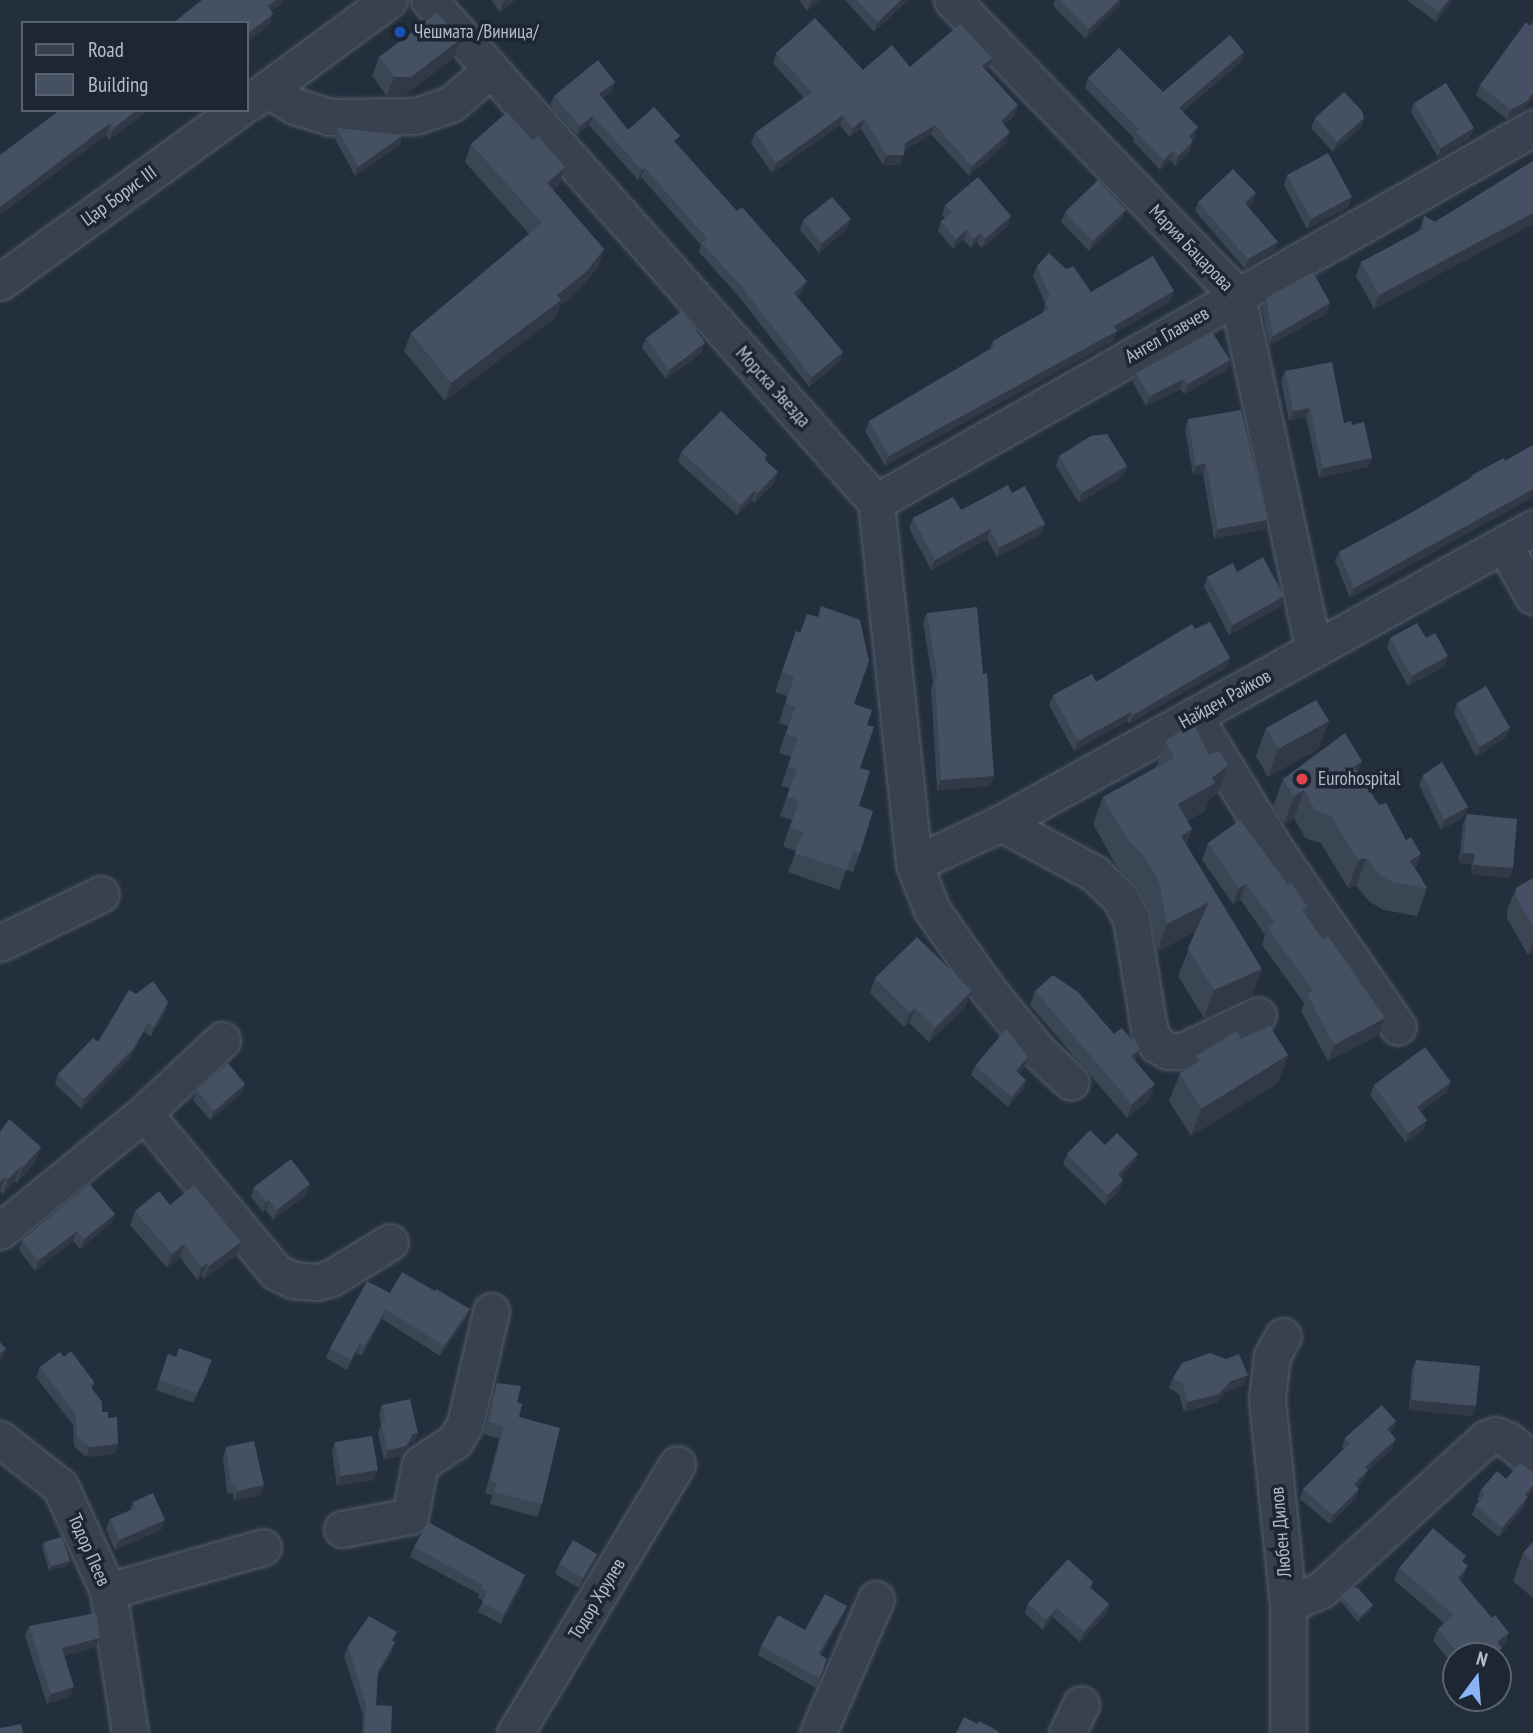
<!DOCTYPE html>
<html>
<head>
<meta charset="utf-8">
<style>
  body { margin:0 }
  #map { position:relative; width:1533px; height:1733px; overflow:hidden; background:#242f3e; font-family:"PT Sans Narrow",sans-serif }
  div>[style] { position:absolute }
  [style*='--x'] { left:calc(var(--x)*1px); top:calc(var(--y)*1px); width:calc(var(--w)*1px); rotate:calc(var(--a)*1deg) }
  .roads { filter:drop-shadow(0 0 2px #565f6c) drop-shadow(0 0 2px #565f6c) }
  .minor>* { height:35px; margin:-17.5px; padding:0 17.5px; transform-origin:17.5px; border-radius:17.5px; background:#38414e }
  .wall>* { inset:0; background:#3b4654 }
  .shaded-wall>* { inset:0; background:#303945 }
  .building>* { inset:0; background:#455162 }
  .dots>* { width:19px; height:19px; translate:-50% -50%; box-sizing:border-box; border:4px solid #1d2633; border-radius:50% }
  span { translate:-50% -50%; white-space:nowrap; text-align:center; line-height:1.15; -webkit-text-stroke:7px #1d2633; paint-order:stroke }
  .poi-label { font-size:19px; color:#b4bcc9 }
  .left { translate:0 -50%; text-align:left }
  .street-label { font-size:19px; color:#b4bcc9 }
  .legend { position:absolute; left:21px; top:21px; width:228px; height:91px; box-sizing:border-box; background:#1d2633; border:2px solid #59626f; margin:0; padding:9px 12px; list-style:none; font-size:21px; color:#b4bcc9 }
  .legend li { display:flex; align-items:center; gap:14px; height:35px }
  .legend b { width:35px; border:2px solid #59626f }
  .north { position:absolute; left:1442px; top:1642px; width:70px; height:70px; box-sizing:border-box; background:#1d2633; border:2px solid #59626f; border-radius:50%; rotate:16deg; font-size:19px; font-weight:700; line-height:28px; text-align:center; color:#b4bcc9 }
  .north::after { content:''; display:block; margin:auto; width:24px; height:32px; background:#8ab4f8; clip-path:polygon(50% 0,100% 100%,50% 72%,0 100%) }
</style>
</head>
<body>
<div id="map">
  <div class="roads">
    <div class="minor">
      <div style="--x:429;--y:0;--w:672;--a:48.32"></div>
      <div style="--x:876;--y:502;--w:364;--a:84"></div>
      <div style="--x:914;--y:864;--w:49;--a:68.6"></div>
      <div style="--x:932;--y:910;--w:98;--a:55"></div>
      <div style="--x:988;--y:990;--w:82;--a:50.5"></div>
      <div style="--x:1040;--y:1053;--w:42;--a:43.1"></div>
      <div style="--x:952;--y:0;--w:410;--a:46"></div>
      <div style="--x:1237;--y:295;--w:363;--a:77.8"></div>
      <div style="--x:267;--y:89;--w:32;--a:32"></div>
      <div style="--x:294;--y:106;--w:37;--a:17"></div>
      <div style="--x:329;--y:117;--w:87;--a:-0.7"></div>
      <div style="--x:416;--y:116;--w:37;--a:-19"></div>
      <div style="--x:451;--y:104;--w:52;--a:-41.1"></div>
      <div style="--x:250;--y:102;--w:172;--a:-36.3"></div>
      <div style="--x:0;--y:282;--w:294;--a:-35.9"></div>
      <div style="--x:876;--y:502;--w:756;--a:-29.65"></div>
      <div style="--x:1504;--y:545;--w:59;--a:60.4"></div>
      <div style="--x:1194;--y:716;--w:161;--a:58.5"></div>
      <div style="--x:1278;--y:853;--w:211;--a:55.4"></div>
      <div style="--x:1001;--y:823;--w:106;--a:28.3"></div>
      <div style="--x:1094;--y:873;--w:36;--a:44"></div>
      <div style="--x:1120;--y:898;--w:24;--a:62"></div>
      <div style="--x:1131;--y:919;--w:111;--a:80.7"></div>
      <div style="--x:1149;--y:1029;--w:17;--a:65"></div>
      <div style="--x:1156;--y:1044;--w:14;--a:30"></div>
      <div style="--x:1168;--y:1051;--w:14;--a:0"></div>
      <div style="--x:1182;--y:1051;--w:84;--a:-25.3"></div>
      <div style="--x:914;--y:864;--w:96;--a:-25.2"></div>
      <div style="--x:1001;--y:823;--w:608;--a:-29.01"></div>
      <div style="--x:0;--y:943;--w:112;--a:-25.9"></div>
      <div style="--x:144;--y:1113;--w:207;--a:50.3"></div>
      <div style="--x:276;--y:1272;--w:19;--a:25"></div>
      <div style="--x:293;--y:1280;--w:24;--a:5"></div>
      <div style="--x:317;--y:1282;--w:15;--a:-16"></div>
      <div style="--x:331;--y:1278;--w:69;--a:-31.4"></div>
      <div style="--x:0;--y:1231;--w:186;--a:-39.3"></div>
      <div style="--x:144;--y:1113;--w:107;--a:-43.1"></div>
      <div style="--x:1283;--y:1336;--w:23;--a:119"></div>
      <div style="--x:1272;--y:1356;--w:43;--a:96.6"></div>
      <div style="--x:1267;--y:1399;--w:206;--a:84.2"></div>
      <div style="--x:1288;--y:1604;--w:129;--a:90"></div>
      <div style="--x:0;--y:1439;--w:76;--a:38.1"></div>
      <div style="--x:60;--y:1486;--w:115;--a:65.4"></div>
      <div style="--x:108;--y:1591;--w:144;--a:81.2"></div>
      <div style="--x:342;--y:1529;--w:69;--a:-10.8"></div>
      <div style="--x:410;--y:1516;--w:53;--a:-79.1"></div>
      <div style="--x:420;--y:1464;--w:42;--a:-33.3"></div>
      <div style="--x:455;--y:1441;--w:20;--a:-60"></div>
      <div style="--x:465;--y:1424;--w:116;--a:-77"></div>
      <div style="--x:108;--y:1591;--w:161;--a:-15.8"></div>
      <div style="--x:1288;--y:1604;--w:36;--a:-23"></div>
      <div style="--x:1321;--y:1590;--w:223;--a:-42.6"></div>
      <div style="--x:1485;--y:1439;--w:11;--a:-22"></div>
      <div style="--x:1495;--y:1435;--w:14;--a:21"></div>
      <div style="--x:1508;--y:1440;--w:32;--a:39"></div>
      <div style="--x:515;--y:1733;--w:314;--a:-58.9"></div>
      <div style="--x:818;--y:1733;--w:146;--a:-66.6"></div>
      <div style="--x:1067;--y:1733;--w:32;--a:-64"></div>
    </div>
  </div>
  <div class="wall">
    <div style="clip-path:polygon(491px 0,516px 0,500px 12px)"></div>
    <div style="clip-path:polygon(799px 0,821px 0,807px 11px)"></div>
    <div style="clip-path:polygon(845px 0,908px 0,874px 32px)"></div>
    <div style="clip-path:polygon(1055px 0,1121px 0,1119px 6px,1086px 39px,1053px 6px)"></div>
    <div style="clip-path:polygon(1407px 0,1453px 0,1436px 22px)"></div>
    <div style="clip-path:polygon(284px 1px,271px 11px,270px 24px,247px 42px,247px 23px)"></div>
    <div style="clip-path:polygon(1530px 26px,1523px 110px,1507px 119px,1476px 95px,1480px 85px)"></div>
    <div style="clip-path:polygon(776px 53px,863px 70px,910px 67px,988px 68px,986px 70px,1015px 115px,1004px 125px,1007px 142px,969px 176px,931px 134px,904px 151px,900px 165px,883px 165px,861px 129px,849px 137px,840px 125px,772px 173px,751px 143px,755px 133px,804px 98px,773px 63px)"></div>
    <div style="clip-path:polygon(379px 57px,454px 58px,404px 96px,387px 96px,372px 76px)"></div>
    <div style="clip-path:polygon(1241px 62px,1183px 111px,1195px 137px,1192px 140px,1190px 151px,1175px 166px,1170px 160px,1160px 170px,1133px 141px,1134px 138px,1085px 88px,1088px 78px,1163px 92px)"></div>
    <div style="clip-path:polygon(615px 82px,612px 91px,603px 98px,628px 130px,677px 144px,803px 291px,797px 297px,843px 352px,840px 361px,809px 387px,740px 298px,699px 252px,701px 245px,641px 177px,638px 180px,589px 125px,577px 135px,550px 105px,554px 96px)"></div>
    <div style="clip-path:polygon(1414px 103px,1470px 138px,1438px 157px,1411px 112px)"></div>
    <div style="clip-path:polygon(60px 110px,149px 110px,109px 140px,106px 135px,0 215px,0 155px)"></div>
    <div style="clip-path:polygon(1315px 118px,1364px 118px,1361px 127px,1333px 152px,1311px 128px)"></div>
    <div style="clip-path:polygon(337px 128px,403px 135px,400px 145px,355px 176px,334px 137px)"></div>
    <div style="clip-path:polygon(533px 141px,565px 167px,559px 185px,553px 190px,604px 249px,598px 267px,579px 290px,559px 307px,555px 318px,445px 401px,404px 351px,411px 333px,529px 234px,465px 162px,471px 144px)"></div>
    <div style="clip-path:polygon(1533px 161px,1533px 224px,1374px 309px,1356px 276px,1361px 262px,1419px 231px,1424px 216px,1435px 222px)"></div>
    <div style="clip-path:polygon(1287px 175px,1348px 207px,1307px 229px,1284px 185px)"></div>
    <div style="clip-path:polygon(1198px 202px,1253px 203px,1248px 207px,1275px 252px,1245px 269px,1195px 211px)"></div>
    <div style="clip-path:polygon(945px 205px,1008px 226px,982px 248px,977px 242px,971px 248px,963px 240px,953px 249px,938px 231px,941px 221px,945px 218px,942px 215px)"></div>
    <div style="clip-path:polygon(1065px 212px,1122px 219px,1089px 251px,1061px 222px)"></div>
    <div style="clip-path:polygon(803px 220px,847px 229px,819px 253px,800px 230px)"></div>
    <div style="clip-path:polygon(1037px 266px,1091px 292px,1171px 301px,1116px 332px,1113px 341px,885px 466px,865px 431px,869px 421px,990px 349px,993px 341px,1043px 313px,1045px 303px,1033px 276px)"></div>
    <div style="clip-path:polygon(1266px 298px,1327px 313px,1269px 346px,1262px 308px)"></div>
    <div style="clip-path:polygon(646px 338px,702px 353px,666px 379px,642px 348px)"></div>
    <div style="clip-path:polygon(1230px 360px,1227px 370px,1184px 394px,1180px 389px,1146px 406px,1133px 383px,1136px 373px)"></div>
    <div style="clip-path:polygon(1285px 371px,1344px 423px,1352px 425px,1372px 458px,1368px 467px,1319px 478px,1306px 417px,1289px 421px,1281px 381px)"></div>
    <div style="clip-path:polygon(1188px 419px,1267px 520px,1264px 529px,1214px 539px,1203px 473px,1193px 475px,1185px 429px)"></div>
    <div style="clip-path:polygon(1533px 445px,1533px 497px,1350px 598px,1335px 561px,1339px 552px,1411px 513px,1470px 478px,1472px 475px,1505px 461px)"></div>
    <div style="clip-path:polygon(681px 452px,767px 455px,765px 460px,775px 482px,754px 503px,752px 500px,737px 515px,678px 462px)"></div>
    <div style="clip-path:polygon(1059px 456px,1127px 466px,1123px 476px,1079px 503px,1056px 466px)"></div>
    <div style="clip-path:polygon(1012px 493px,1045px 524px,1041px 534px,997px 557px,987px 539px,931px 570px,909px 528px,913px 518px,961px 510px)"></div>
    <div style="clip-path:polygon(1237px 572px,1284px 596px,1281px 606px,1229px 635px,1204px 587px,1207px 577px)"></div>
    <div style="clip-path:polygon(927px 613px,983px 674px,994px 776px,990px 786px,937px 790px,931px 688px,933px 683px,923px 623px)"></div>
    <div style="clip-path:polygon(807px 614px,854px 704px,867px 725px,860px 768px,859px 806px,860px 853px,853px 872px,846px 870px,839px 890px,788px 872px,796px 851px,783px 846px,792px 820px,780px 816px,790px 788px,781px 786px,791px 757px,779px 753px,788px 726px,779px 723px,787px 696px,775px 692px,796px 631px,800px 633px)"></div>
    <div style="clip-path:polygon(1195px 629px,1230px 658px,1226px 668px,1129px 724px,1127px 721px,1074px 751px,1049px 705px,1053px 695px,1096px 682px)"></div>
    <div style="clip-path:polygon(1390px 638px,1445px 666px,1408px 686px,1387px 648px)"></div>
    <div style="clip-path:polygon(1457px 703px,1506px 737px,1476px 757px,1454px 713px)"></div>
    <div style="clip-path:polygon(1329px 721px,1318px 749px,1268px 777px,1256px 756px,1266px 728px)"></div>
    <div style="clip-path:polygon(1166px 741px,1218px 793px,1209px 800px,1205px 811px,1187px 821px,1192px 829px,1186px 845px,1252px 996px,1204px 1018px,1178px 976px,1196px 931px,1157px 952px,1149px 910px,1134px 884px,1117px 867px,1093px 824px,1103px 797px,1156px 767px)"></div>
    <div style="clip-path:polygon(1358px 772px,1427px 888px,1417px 916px,1384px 910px,1370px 902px,1356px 886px,1348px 888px,1321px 843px,1305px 838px,1294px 818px,1284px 824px,1273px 807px,1283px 779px)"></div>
    <div style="clip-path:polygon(1423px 775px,1464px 817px,1441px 830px,1419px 785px)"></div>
    <div style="clip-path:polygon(1467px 814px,1513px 868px,1509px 878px,1471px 874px,1472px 864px,1459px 863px,1463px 824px)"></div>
    <div style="clip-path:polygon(1208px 843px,1288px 885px,1307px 906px,1305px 914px,1323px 940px,1385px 1018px,1379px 1035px,1328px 1061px,1301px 1011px,1304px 1003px,1262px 945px,1265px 935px,1240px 899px,1233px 904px,1202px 860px)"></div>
    <div style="clip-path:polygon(1533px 878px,1533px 952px,1528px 955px,1507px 918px,1507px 911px,1516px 888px)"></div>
    <div style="clip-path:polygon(875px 978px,966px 1006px,929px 1042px,909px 1023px,904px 1027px,870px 993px)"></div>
    <div style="clip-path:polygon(1035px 991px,1140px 1049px,1135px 1061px,1150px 1099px,1127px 1118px,1030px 1005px)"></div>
    <div style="clip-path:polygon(136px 994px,168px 1002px,165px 1012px,151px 1036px,144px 1032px,130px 1058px,81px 1109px,55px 1084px,58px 1074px,98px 1042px)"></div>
    <div style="clip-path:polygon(1288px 1055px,1278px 1083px,1191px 1136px,1169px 1101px,1180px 1073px,1193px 1065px,1196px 1056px)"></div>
    <div style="clip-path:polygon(975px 1066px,1025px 1066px,1019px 1074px,1023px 1090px,1008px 1107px,971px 1075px)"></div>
    <div style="clip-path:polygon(245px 1084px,241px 1094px,210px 1120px,193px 1100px,197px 1090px)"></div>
    <div style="clip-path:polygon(1374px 1085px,1447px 1092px,1420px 1112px,1427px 1120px,1423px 1130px,1406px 1143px,1370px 1095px)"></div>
    <div style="clip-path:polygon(0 1132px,41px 1147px,36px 1161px,17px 1183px,15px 1181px,3px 1194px,0 1192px)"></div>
    <div style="clip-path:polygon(1105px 1145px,1138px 1154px,1134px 1163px,1121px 1177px,1120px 1190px,1105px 1205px,1063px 1164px,1067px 1154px)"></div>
    <div style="clip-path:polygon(254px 1187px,307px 1194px,273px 1220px,266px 1210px,263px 1212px,251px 1197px)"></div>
    <div style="clip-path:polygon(170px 1205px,241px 1242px,236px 1255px,204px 1279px,202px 1276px,197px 1280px,180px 1257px,167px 1268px,130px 1225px,135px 1211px)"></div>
    <div style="clip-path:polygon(115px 1214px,111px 1223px,80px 1249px,73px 1241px,35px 1271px,19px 1250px,22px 1240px)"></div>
    <div style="clip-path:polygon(435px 1291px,470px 1309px,466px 1319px,440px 1356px,382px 1319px,362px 1356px,356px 1353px,347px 1370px,326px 1358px,330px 1348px,390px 1293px)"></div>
    <div style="clip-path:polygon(168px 1354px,209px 1370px,193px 1403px,156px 1390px)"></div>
    <div style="clip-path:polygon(64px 1357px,94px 1382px,92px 1389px,102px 1412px,108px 1418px,115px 1454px,86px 1457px,74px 1446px,73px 1425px,36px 1377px,40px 1367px)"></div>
    <div style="clip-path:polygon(1416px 1360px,1473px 1416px,1409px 1410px,1412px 1370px)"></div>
    <div style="clip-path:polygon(1173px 1378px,1244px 1385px,1226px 1392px,1216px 1403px,1184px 1412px,1179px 1394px,1169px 1388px)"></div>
    <div style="clip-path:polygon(497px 1383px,517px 1402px,519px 1417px,542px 1504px,537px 1517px,490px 1504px,492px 1495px,485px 1494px,499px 1439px,484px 1434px,492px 1396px)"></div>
    <div style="clip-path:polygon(382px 1405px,415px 1442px,410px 1443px,402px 1456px,384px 1460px,378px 1433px,381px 1424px,379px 1415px)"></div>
    <div style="clip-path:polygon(1393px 1430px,1390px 1433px,1392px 1449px,1367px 1471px,1364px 1479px,1357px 1487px,1356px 1498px,1330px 1524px,1300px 1499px,1303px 1489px,1344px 1449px,1342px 1447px,1345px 1438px)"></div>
    <div style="clip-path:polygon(335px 1442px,374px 1480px,337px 1486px,332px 1452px)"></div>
    <div style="clip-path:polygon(226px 1447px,261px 1495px,234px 1501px,233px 1494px,227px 1493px,223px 1457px)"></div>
    <div style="clip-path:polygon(1481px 1490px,1527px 1497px,1524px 1507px,1499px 1537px,1472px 1515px,1476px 1505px,1479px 1501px,1477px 1500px)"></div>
    <div style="clip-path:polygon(133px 1502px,165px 1520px,161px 1530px,115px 1550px,106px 1529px,110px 1519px,130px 1510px)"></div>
    <div style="clip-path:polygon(44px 1542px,68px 1566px,49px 1571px,42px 1547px)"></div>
    <div style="clip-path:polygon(1533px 1542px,1533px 1598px,1513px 1581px,1523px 1553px)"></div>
    <div style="clip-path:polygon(414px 1547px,522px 1585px,501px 1624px,478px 1612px,483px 1600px,478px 1598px,479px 1594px,410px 1557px)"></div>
    <div style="clip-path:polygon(597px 1554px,593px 1564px,579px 1588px,555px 1574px,559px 1564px)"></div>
    <div style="clip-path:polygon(1464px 1563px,1463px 1578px,1461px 1581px,1505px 1645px,1501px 1647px,1498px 1656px,1456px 1656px,1456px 1668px,1433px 1641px,1438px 1629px,1444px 1623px,1394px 1580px,1399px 1568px)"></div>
    <div style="clip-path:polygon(1093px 1582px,1091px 1588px,1109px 1604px,1106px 1614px,1080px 1642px,1053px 1617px,1043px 1630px,1025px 1613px,1028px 1603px)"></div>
    <div style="clip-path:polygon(1341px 1596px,1373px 1605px,1371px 1610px,1358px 1622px,1340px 1601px)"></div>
    <div style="clip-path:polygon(847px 1606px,843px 1616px,821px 1655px,824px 1669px,816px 1688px,758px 1655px,761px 1646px,805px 1630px)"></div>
    <div style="clip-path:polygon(29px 1626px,96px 1647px,64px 1656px,70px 1697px,47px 1704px,25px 1636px)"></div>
    <div style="clip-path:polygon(394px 1641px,392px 1652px,377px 1676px,376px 1705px,391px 1733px,362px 1733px,363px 1715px,344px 1656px,348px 1646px)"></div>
  </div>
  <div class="shaded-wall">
    <div style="clip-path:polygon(276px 0,284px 0,264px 16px,268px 6px)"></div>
    <div style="clip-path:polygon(506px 0,516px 0,500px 12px,503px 2px)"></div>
    <div style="clip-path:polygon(812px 0,821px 0,807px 11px,811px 1px)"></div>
    <div style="clip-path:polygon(901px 0,908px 0,874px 32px,878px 22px)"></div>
    <div style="clip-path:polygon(1119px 0,1121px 0,1119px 6px,1086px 39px,1089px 29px)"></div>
    <div style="clip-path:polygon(1449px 0,1453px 0,1436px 22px,1439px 12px)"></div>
    <div style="clip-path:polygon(273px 14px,270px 24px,247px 42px,250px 32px)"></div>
    <div style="clip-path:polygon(461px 39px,454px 58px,404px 96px,387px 96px,394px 77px)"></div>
    <div style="clip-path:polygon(1244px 52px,1241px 62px,1175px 117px,1179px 108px)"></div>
    <div style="clip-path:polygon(992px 58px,988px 68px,979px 76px,982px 66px)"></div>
    <div style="clip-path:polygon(615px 82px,612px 91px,596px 104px,599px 94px)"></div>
    <div style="clip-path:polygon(1533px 93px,1533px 99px,1523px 110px,1507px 119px,1511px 110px)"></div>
    <div style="clip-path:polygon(1018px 105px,1015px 115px,998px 131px,1001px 121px)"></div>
    <div style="clip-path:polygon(137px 110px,149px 110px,109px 140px,114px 128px)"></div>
    <div style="clip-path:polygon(843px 115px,840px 125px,772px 173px,776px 163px)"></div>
    <div style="clip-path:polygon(593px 116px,589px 125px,577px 135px,580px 126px)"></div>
    <div style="clip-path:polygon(1364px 118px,1361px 127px,1333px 152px,1337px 142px)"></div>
    <div style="clip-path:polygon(864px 119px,861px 129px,849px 137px,853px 128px)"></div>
    <div style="clip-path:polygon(110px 123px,106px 135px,0 215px,0 207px)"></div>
    <div style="clip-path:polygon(935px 125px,931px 134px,901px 153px,905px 143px)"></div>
    <div style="clip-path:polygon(1198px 127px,1195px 137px,1185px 146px,1189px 136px)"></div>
    <div style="clip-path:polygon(1474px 128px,1470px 138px,1438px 157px,1441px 148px)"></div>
    <div style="clip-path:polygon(1010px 132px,1007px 142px,969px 176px,972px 166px)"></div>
    <div style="clip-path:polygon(403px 135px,400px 145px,355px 176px,358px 167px)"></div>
    <div style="clip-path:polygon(1193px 141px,1190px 151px,1175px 166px,1178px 156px)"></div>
    <div style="clip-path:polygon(1173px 151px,1170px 160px,1160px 170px,1164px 160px)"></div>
    <div style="clip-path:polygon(887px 155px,904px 155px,900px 165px,883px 165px)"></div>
    <div style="clip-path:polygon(565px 167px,559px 185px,541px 201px,547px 183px)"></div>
    <div style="clip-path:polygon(645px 168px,641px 177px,638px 180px,642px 170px)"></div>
    <div style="clip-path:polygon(1256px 193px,1253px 203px,1242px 213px,1245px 203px)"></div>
    <div style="clip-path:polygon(1352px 197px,1348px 207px,1307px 229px,1311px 219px)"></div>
    <div style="clip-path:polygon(1126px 210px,1122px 219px,1089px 251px,1093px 241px)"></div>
    <div style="clip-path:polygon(1533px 213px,1533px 224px,1374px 309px,1379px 295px)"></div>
    <div style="clip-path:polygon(1011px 216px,1008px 226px,982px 248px,986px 238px)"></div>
    <div style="clip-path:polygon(851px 219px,847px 229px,819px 253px,822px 243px)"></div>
    <div style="clip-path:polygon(967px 230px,963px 240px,953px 249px,956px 239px)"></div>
    <div style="clip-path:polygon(981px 233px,977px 242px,971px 248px,974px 239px)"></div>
    <div style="clip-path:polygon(1278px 242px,1275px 252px,1245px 269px,1248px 259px)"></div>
    <div style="clip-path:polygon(604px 249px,598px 267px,579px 290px,559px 307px,555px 318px,445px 401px,451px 383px,557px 295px)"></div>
    <div style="clip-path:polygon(807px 281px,803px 291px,791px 303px,794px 293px)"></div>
    <div style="clip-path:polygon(1174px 291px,1171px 301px,1116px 332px,1113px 341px,885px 466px,889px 456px)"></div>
    <div style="clip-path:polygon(1330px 303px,1327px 313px,1269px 346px,1273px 336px)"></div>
    <div style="clip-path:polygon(705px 343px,702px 353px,666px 379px,669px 370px)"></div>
    <div style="clip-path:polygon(843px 352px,840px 361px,809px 387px,812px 377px)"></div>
    <div style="clip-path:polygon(1230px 360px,1227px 370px,1184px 394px,1188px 384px)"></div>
    <div style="clip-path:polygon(1183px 379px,1180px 389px,1146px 406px,1150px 396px)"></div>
    <div style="clip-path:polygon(1310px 408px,1306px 417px,1289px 421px,1293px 411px)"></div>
    <div style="clip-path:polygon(1372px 458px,1368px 467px,1319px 478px,1323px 468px)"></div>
    <div style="clip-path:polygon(1206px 463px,1203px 473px,1193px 475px,1196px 466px)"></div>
    <div style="clip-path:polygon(1127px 466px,1123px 476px,1079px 503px,1082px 493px)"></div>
    <div style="clip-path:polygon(778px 472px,775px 482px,754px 503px,758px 493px)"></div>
    <div style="clip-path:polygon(1533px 489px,1533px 497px,1350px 598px,1354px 588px)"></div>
    <div style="clip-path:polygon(755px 490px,752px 500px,737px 515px,741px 505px)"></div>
    <div style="clip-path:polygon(1267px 520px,1264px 529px,1214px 539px,1218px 529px)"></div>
    <div style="clip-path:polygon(1045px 524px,1041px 534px,997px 557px,1000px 547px)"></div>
    <div style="clip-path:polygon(990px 529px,987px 539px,931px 570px,935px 560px)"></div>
    <div style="clip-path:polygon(1284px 596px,1281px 606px,1229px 635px,1233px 625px)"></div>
    <div style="clip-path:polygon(1448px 656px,1445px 666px,1408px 686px,1412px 676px)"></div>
    <div style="clip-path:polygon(1230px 658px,1226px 668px,1129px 724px,1133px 715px)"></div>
    <div style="clip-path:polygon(1131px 712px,1127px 721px,1074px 751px,1078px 741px)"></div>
    <div style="clip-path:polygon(1329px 721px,1318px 749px,1268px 777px,1278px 749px)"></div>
    <div style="clip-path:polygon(1510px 728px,1506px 737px,1476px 757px,1480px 747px)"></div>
    <div style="clip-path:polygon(1362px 761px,1352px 789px,1354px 767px)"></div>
    <div style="clip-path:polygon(1228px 765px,1218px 793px,1209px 800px,1205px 811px,1167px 831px,1178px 804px)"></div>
    <div style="clip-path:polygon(994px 776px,990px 786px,937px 790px,941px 780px)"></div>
    <div style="clip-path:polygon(1304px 790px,1294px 818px,1284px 824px,1294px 796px)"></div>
    <div style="clip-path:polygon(1468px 807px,1464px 817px,1441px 830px,1444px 820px)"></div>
    <div style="clip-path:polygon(1192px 829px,1182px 857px,1181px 836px)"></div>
    <div style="clip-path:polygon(1463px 853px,1475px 854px,1472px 864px,1459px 863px)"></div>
    <div style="clip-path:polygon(1421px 854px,1411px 881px,1410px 861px)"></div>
    <div style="clip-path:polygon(1366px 858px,1356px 886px,1348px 888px,1358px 860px)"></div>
    <div style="clip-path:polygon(1474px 865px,1513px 868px,1509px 878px,1471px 874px)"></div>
    <div style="clip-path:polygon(1246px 883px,1240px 899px,1233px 904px,1239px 888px)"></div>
    <div style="clip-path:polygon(1209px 902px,1199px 929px,1157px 952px,1167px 924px)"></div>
    <div style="clip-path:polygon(1533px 942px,1533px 952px,1528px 955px)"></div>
    <div style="clip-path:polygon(1262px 969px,1252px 996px,1204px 1018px,1214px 990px)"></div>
    <div style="clip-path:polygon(972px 991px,966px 1006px,929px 1042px,935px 1028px)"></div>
    <div style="clip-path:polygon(168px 1002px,165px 1012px,151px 1036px,154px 1027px)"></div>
    <div style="clip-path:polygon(915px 1008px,909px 1023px,904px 1027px,910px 1013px)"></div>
    <div style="clip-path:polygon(1385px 1018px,1379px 1035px,1328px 1061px,1334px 1045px)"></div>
    <div style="clip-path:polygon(148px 1023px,144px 1032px,130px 1058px,81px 1109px,84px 1099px)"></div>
    <div style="clip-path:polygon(1140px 1049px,1134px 1064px,1131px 1056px)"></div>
    <div style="clip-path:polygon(1288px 1055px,1278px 1083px,1191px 1136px,1201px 1109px)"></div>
    <div style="clip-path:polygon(1028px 1057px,1025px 1066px,1012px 1081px,1016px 1071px)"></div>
    <div style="clip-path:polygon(1026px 1080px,1023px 1090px,1008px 1107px,1012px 1097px)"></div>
    <div style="clip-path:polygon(1451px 1082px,1447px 1092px,1413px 1117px,1417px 1107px)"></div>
    <div style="clip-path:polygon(245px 1084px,241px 1094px,210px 1120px,214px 1111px)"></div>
    <div style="clip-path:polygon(1155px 1084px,1150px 1099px,1127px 1118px,1132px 1104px)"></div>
    <div style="clip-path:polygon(1427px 1120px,1423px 1130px,1406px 1143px,1409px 1133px)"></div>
    <div style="clip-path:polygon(41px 1147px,36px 1161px,17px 1183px,22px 1168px)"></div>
    <div style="clip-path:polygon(1138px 1154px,1134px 1163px,1114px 1184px,1118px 1174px)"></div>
    <div style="clip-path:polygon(20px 1167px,15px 1181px,3px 1194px,8px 1179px)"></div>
    <div style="clip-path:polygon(5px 1177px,0 1192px,0 1182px)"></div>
    <div style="clip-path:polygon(1123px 1180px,1120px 1190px,1105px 1205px,1108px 1195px)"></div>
    <div style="clip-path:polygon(310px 1184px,307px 1194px,273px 1220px,277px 1210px)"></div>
    <div style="clip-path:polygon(269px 1200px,266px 1210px,263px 1212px,266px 1202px)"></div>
    <div style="clip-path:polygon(115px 1214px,111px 1223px,80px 1249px,84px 1239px)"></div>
    <div style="clip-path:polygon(77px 1231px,73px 1241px,35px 1271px,38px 1261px)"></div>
    <div style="clip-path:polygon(241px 1242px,236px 1255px,204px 1279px,209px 1266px)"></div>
    <div style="clip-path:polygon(184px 1244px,180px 1257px,167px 1268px,172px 1254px)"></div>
    <div style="clip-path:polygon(207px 1263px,202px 1276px,197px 1280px,202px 1267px)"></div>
    <div style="clip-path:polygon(386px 1309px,382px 1319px,362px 1356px,365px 1346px)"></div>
    <div style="clip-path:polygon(470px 1309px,466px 1319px,440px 1356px,444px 1346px)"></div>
    <div style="clip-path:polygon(360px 1343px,356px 1353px,347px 1370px,351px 1360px)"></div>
    <div style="clip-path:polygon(6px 1349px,3px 1359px,0 1361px,0 1354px)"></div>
    <div style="clip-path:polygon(1248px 1375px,1244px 1385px,1226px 1392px,1216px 1403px,1184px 1412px,1188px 1402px)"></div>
    <div style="clip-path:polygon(1412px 1400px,1476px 1406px,1473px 1416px,1409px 1410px)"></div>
    <div style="clip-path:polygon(1396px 1421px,1393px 1430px,1383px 1438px,1387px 1429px)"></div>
    <div style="clip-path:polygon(418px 1433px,415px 1442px,410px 1443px,402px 1456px,384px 1460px,388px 1450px,413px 1434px)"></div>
    <div style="clip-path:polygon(1396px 1439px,1392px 1449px,1367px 1471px,1364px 1479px,1350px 1493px,1354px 1484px,1365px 1467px)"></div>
    <div style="clip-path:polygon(118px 1444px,115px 1454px,86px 1457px,90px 1447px)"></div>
    <div style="clip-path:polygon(378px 1470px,374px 1480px,337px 1486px,341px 1476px)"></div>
    <div style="clip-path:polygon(264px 1485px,261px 1495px,234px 1501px,238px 1491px)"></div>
    <div style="clip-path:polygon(1533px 1485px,1533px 1491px,1521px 1505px,1525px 1495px)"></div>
    <div style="clip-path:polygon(1359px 1489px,1356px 1498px,1330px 1524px,1333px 1515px)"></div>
    <div style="clip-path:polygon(1528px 1497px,1524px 1507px,1499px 1537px,1502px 1528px)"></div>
    <div style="clip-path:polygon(165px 1520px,161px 1530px,115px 1550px,119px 1540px)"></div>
    <div style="clip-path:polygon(597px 1554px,593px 1564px,579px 1588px,583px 1578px)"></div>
    <div style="clip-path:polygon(70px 1561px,68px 1566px,49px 1571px,51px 1566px)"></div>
    <div style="clip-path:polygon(1468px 1566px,1463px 1578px,1454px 1590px,1458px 1578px)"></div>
    <div style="clip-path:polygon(525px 1575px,522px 1585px,501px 1624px,504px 1614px)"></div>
    <div style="clip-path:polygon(1109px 1604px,1106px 1614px,1080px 1642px,1084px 1632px)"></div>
    <div style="clip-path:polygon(1373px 1605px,1371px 1610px,1358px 1622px,1360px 1617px)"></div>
    <div style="clip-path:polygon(847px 1606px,843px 1616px,816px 1664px,819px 1654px)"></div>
    <div style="clip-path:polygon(1057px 1608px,1053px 1617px,1043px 1630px,1046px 1620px)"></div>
    <div style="clip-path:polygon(1509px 1633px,1505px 1645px,1493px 1655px,1497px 1642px)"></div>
    <div style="clip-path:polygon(100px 1638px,96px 1647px,58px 1657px,62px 1648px)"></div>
    <div style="clip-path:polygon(395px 1642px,392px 1652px,374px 1682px,378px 1672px)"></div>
    <div style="clip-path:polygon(1502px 1648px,1498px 1659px,1498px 1656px,1493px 1656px)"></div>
    <div style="clip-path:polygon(74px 1687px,70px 1697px,47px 1704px,51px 1694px)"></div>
  </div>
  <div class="building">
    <div style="clip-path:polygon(202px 0,276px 0,268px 6px,273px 14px,250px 32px,247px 28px,247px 23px,173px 23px)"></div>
    <div style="clip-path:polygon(857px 0,901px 0,878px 22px)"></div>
    <div style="clip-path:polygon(1060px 0,1119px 0,1089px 29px)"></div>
    <div style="clip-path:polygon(1423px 0,1449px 0,1439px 12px)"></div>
    <div style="clip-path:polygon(437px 13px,461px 39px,411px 77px,394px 77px,379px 57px)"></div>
    <div style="clip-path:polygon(815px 18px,863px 70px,892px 45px,910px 67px,960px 24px,992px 58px,982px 66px,1018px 105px,1001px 121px,1010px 132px,972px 166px,935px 125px,905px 143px,904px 155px,887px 155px,864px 119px,853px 128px,843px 115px,776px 163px,755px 133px,812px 92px,776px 53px)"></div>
    <div style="clip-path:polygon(1526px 22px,1530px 26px,1533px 22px,1533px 93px,1527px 101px,1511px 110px,1480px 85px)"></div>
    <div style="clip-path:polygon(1230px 35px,1244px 52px,1179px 108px,1198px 127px,1189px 136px,1193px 141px,1178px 156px,1173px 151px,1164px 160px,1136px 132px,1139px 129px,1088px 78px,1119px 48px,1163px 92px)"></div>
    <div style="clip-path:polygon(598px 60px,615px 82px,599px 94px,628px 130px,654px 107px,680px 136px,674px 141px,737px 211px,742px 207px,807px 281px,794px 293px,843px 352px,812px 377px,743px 288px,702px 243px,707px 238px,645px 168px,642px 170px,593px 116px,580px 126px,554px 96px)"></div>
    <div style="clip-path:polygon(1446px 83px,1474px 128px,1441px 148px,1414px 103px)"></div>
    <div style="clip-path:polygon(1344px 92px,1362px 111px,1364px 118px,1337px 142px,1315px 118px)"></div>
    <div style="clip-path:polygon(60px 110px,137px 110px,114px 128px,110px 123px,0 207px,0 155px)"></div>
    <div style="clip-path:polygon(507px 112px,533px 141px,538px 136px,565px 167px,547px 183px,604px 249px,586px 272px,557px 295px,561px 300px,451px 383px,411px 333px,542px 223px,471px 144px)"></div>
    <div style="clip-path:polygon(337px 128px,403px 135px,358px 167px)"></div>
    <div style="clip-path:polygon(1328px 153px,1352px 197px,1311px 219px,1287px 175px)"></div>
    <div style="clip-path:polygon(1533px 161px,1533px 213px,1379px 295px,1361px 262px,1423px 229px,1424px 216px,1435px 222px)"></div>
    <div style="clip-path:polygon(1233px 169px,1256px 193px,1245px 203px,1278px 242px,1248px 259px,1198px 202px)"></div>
    <div style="clip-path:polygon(978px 177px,1011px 216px,986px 238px,981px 233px,974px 239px,967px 230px,956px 239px,941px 221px,952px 212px,945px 205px)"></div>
    <div style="clip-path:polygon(1098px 180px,1126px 210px,1093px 241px,1065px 212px)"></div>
    <div style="clip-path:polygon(832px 197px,851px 219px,822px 243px,803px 220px)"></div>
    <div style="clip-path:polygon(1049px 253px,1066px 269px,1073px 266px,1091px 292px,1153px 256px,1174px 291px,1114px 326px,1117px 331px,889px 456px,869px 421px,995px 346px,993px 341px,1049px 309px,1046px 302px,1050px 296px,1037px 266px)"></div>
    <div style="clip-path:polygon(1313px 272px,1330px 303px,1273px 336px,1266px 298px)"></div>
    <div style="clip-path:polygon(682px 311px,705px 343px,669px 370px,646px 338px)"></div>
    <div style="clip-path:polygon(1212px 332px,1230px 360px,1188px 384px,1183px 379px,1150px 396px,1136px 373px)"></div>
    <div style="clip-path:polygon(1332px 362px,1344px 423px,1351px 421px,1352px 425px,1364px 422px,1372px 458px,1323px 468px,1310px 408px,1293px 411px,1285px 371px)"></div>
    <div style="clip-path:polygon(1241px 410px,1267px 520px,1218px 529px,1206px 463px,1196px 466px,1188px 419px)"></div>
    <div style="clip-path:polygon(721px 411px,767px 455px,763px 458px,778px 472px,758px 493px,755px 490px,741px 505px,681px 452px)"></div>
    <div style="clip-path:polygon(1107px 434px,1127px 466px,1082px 493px,1059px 456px,1091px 436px)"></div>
    <div style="clip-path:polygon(1533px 445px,1533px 489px,1354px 588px,1339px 552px,1411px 513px,1473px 477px,1472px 475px,1504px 458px,1505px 461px)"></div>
    <div style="clip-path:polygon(1008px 485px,1012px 493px,1025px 486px,1045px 524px,1000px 547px,990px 529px,935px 560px,913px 518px,953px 497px,961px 510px)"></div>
    <div style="clip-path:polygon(1263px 557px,1284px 596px,1233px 625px,1207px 577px,1233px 563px,1237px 572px)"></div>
    <div style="clip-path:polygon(821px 606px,860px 620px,869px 661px,854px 704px,872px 710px,867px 725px,874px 727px,860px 768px,870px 771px,859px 806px,873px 811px,860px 853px,853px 851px,846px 870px,795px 853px,803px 832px,790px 827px,799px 801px,787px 796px,797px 769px,788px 767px,798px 738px,786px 734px,795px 707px,786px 703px,794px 677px,782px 672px,796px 631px,801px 633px,807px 614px,818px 617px)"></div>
    <div style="clip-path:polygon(977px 607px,983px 674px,987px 673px,994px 776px,941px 780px,935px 679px,938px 678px,927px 613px)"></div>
    <div style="clip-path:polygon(1210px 622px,1230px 658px,1133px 715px,1131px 712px,1078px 741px,1053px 695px,1092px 674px,1096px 682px,1192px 624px,1195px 629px)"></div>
    <div style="clip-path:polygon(1417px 623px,1426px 638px,1435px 633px,1448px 656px,1412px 676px,1390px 638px)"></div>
    <div style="clip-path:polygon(1486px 686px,1510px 728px,1480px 747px,1457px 703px)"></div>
    <div style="clip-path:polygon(1316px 700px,1329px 721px,1278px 749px,1266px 728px)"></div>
    <div style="clip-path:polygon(1193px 722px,1209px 755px,1219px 751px,1228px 765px,1212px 778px,1215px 783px,1178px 804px,1192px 829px,1181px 836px,1262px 969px,1214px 990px,1188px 948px,1209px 902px,1167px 924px,1159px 882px,1144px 856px,1127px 839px,1103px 797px,1174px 758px,1166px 741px)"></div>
    <div style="clip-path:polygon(1345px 733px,1362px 761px,1354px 767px,1379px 805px,1386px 803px,1406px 840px,1411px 837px,1421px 854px,1410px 861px,1427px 888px,1394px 883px,1380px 875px,1366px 858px,1358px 860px,1331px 816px,1315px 810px,1304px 790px,1294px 796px,1283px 779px)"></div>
    <div style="clip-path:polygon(1442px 762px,1468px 807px,1444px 820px,1423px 775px)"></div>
    <div style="clip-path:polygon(1467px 814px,1517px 819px,1513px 868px,1474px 865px,1475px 854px,1463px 853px)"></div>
    <div style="clip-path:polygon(1240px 820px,1288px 885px,1291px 883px,1307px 906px,1302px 910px,1323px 940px,1328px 936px,1385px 1018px,1334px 1045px,1307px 994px,1313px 991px,1268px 928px,1275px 923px,1246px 883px,1239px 888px,1208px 843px)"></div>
    <div style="clip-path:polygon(1533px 878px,1533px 927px,1516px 896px,1516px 888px)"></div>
    <div style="clip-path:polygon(917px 937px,972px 991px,935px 1028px,915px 1008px,910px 1013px,875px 978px)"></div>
    <div style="clip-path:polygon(1053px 975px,1078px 992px,1114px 1034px,1122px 1028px,1140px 1049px,1131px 1056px,1155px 1084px,1132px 1104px,1035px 991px)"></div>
    <div style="clip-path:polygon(153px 981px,168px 1002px,154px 1027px,148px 1023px,133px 1049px,84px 1099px,58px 1074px,93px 1038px,98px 1042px,129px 990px,136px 994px)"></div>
    <div style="clip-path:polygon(1270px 1026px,1288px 1055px,1201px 1109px,1180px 1073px,1200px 1061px,1196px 1056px,1237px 1031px,1241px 1039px)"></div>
    <div style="clip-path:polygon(1006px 1029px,1028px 1057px,1016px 1071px,1026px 1080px,1012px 1097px,975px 1066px)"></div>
    <div style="clip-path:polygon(1425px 1047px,1451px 1082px,1417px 1107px,1427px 1120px,1409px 1133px,1374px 1085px)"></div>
    <div style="clip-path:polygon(228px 1063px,245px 1084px,214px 1111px,197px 1090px)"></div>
    <div style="clip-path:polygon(9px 1119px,41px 1147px,22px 1168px,20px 1167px,8px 1179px,5px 1177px,0 1182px,0 1132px)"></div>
    <div style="clip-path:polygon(1090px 1130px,1105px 1145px,1117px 1133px,1138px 1154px,1118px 1174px,1123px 1180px,1108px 1195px,1067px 1154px)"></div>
    <div style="clip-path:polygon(291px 1159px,310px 1184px,277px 1210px,269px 1200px,266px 1202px,254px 1187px)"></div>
    <div style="clip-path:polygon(90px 1184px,115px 1214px,84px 1239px,77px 1231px,38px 1261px,22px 1240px)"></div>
    <div style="clip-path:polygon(194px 1185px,241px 1242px,209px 1266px,207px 1263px,202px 1267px,184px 1244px,172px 1254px,135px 1211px,159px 1191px,170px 1205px)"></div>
    <div style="clip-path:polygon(402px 1272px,435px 1291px,436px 1289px,470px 1309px,444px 1346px,386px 1309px,365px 1346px,360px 1343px,351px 1360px,330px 1348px,367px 1281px,390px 1293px)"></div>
    <div style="clip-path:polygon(0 1342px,6px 1349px,0 1354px)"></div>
    <div style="clip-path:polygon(179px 1348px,212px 1360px,197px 1393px,159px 1380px,168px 1354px,176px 1357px)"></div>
    <div style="clip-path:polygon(71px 1351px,94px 1382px,90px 1386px,102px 1402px,102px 1412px,108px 1412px,108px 1418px,117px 1417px,118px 1444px,90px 1447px,77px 1437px,76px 1415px,40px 1367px,60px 1352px,64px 1357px)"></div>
    <div style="clip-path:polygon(1210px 1353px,1226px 1359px,1239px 1354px,1248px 1375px,1230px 1382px,1219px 1394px,1188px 1402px,1183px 1384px,1173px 1378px,1182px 1363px)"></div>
    <div style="clip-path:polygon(1416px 1360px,1480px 1366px,1476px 1406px,1412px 1400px)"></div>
    <div style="clip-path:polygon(497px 1383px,521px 1386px,517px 1402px,522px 1404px,519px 1417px,560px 1428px,542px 1504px,494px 1492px,497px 1483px,490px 1481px,504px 1426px,489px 1422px)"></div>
    <div style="clip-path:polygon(410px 1399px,418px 1433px,413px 1434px,406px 1446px,388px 1450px,381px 1423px,386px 1422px,382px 1405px)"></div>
    <div style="clip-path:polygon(1382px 1405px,1396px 1421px,1387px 1429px,1396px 1439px,1365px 1467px,1368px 1470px,1354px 1484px,1359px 1489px,1333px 1515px,1303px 1489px,1350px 1443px,1345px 1438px)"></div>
    <div style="clip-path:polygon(372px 1436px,378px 1470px,341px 1476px,335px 1442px)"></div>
    <div style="clip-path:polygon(254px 1441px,264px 1485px,238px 1491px,236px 1485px,231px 1484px,226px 1447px)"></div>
    <div style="clip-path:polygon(1520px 1463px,1533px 1473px,1533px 1485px,1525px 1495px,1528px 1497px,1502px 1528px,1476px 1505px,1485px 1494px,1481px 1490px,1497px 1471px,1506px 1479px)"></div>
    <div style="clip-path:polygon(153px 1493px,165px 1520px,119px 1540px,110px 1519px,136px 1508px,133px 1502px)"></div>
    <div style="clip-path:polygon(428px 1522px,525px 1575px,504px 1614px,482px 1603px,488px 1591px,481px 1588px,483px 1585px,414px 1547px)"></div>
    <div style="clip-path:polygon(1433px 1528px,1466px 1556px,1462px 1561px,1468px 1566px,1458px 1578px,1492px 1618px,1495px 1615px,1509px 1633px,1497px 1642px,1502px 1648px,1493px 1656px,1460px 1656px,1438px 1629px,1454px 1615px,1399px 1568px)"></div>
    <div style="clip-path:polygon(62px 1537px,70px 1561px,51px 1566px,44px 1542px)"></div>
    <div style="clip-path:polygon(573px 1540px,597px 1554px,583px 1578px,559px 1564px)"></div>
    <div style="clip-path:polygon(1533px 1542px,1533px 1562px,1523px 1553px)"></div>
    <div style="clip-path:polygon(1068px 1559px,1093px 1582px,1089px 1587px,1109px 1604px,1084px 1632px,1057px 1608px,1046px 1620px,1028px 1603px)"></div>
    <div style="clip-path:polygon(1351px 1588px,1358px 1588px,1373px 1605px,1360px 1617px,1341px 1596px)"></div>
    <div style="clip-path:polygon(825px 1594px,847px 1606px,819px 1654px,827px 1659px,819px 1678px,761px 1646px,778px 1615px,805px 1630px)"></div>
    <div style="clip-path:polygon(96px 1613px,100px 1638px,62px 1648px,74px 1687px,51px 1694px,29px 1626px)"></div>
    <div style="clip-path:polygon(369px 1616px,397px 1632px,392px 1641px,395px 1642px,378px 1672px,376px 1705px,392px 1706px,391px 1733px,365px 1733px,366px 1705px,348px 1646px)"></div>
    <div style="clip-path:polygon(964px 1717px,978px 1724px,979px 1721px,998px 1731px,999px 1733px,956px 1733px)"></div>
    <div style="clip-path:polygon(21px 1724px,23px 1733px,0 1733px,0 1728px)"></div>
  </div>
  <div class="dots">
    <div style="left:400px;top:32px;background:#1a4fb4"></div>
    <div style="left:1302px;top:779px;background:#e0444e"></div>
  </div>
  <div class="poi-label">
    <span class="left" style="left:414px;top:32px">Чешмата /Виница/</span>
    <span class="left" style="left:1318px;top:779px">Eurohospital</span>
  </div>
  <div class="street-label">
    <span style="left:119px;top:196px;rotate:-36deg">Цар Борис III</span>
    <span style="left:1191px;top:248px;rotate:46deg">Мария Бацарова</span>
    <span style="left:1167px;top:335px;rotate:-30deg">Ангел Главчев</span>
    <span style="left:773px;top:387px;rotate:48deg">Морска Звезда</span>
    <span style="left:1225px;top:699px;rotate:-29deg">Найден Райков</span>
    <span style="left:1281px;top:1532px;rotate:-95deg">Любен Дилов</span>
    <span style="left:89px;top:1550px;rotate:66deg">Тодор Пеев</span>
    <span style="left:597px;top:1599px;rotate:-59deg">Тодор Хрулев</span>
  </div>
  <ul class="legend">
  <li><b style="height:9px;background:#38414e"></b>Road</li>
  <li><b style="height:19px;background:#455162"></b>Building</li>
  </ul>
  <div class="north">N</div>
</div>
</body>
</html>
